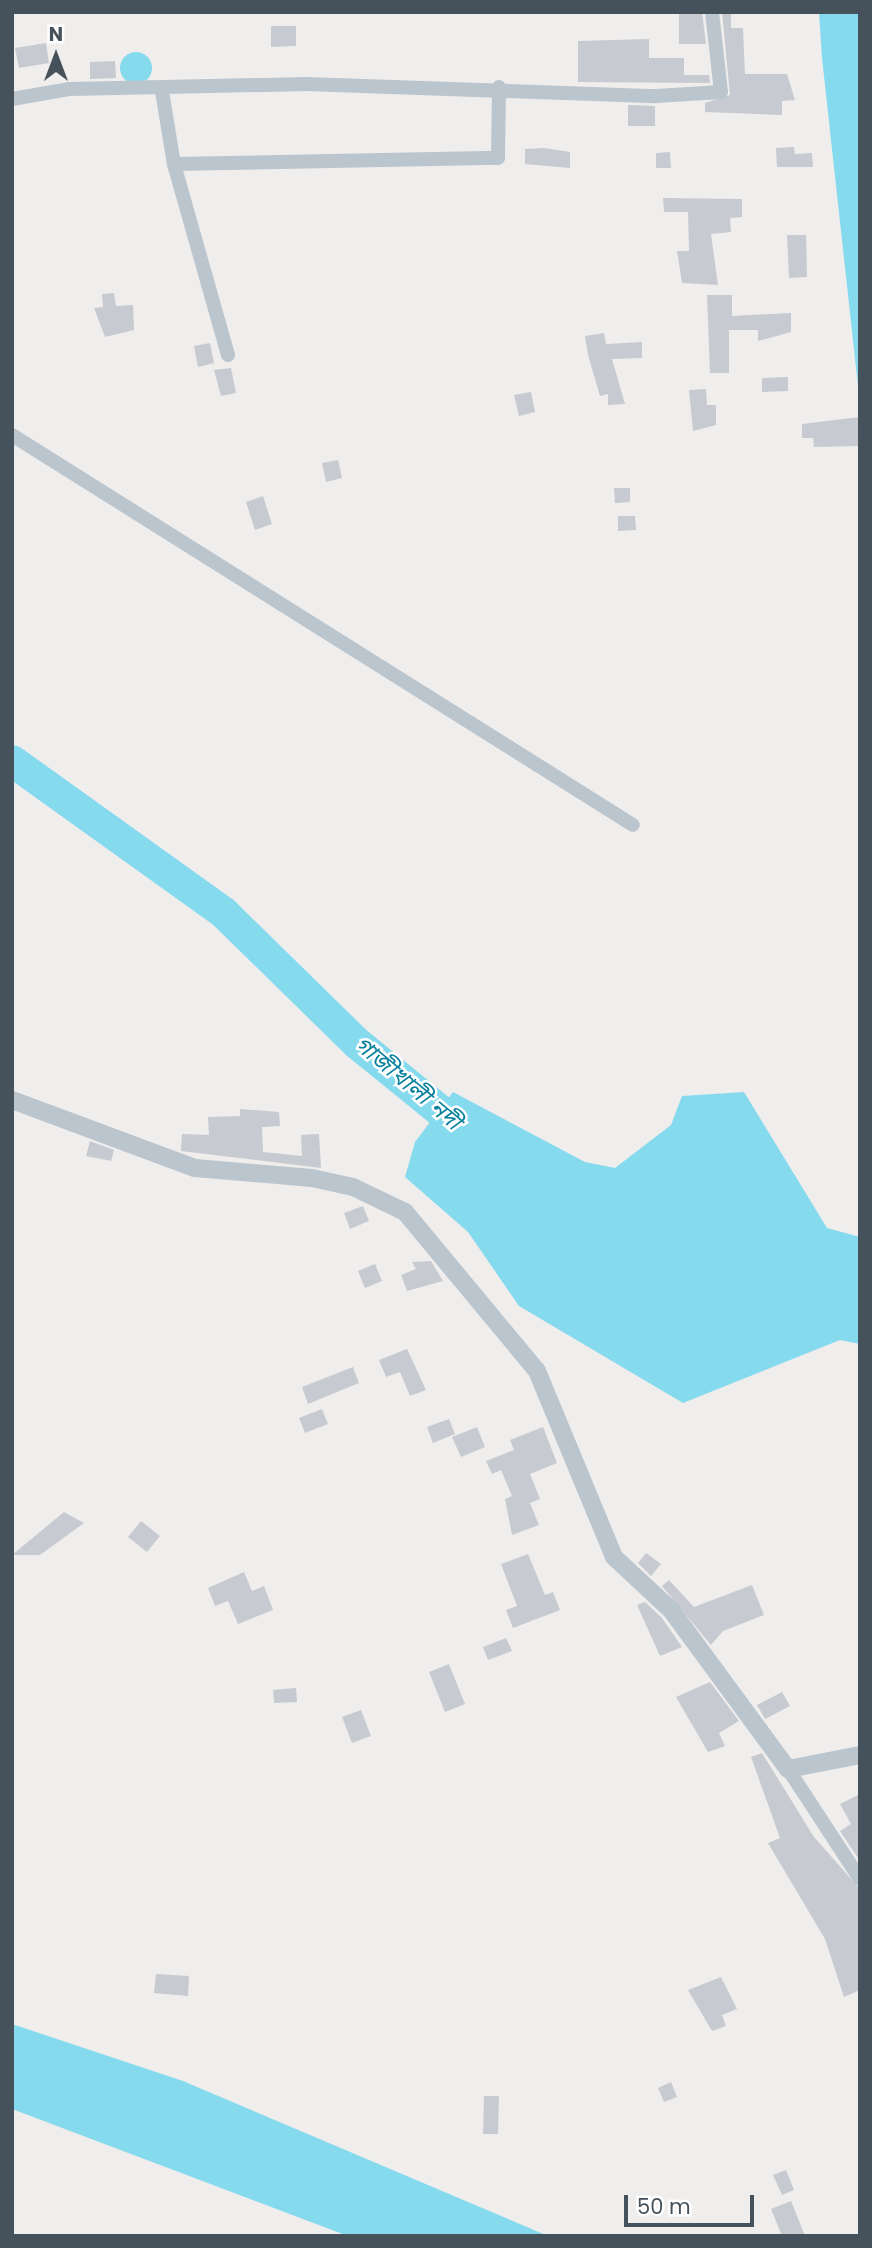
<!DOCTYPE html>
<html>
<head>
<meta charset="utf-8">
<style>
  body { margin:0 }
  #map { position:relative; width:872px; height:2248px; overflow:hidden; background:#f0eded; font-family:Poppins,"Noto Sans Bengali",sans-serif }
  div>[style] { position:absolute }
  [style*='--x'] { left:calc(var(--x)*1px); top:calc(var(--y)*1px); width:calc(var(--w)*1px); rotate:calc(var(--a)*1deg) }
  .water>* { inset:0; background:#85daee }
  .round { border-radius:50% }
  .river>* { height:32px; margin:-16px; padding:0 16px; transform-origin:16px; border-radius:16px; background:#85daee }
  .building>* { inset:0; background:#c7cad0 }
  .minor>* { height:14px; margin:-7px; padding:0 7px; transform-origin:7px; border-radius:7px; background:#bbc5cd }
  .tertiary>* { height:18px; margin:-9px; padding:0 9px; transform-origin:9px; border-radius:9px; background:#bbc5cd }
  span { translate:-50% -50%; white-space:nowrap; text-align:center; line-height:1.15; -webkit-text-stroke:5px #fff; paint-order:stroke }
  .water-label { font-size:23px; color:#09809c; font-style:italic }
  .frame { position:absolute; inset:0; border:14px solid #45515b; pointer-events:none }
  .north { position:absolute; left:21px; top:21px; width:70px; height:70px; -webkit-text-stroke:5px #fff; paint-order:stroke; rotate:0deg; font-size:19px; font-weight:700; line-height:28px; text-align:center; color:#45515b }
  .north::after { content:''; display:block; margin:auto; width:24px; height:32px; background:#45515b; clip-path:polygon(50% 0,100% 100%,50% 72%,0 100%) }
  .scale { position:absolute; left:624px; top:2195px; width:130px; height:32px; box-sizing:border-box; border:4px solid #45515b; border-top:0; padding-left:9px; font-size:21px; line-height:24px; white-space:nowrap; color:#45515b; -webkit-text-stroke:5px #fff; paint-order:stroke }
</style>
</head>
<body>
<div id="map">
  <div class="water">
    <div style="clip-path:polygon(819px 12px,860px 12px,860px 404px,822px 58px)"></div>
    <div class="round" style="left:120px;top:52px;width:32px;height:32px"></div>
    <div style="clip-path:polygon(453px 1092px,585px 1162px,615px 1168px,671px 1125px,682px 1096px,744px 1092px,827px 1228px,860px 1237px,860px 1344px,840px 1340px,683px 1403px,519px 1306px,468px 1232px,405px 1177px,415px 1142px)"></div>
    <div style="clip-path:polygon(12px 2024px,183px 2081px,548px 2236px,348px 2236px,12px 2109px)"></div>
  </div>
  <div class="river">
    <div style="--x:12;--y:761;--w:261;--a:35.6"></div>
    <div style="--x:224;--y:913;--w:187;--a:44.4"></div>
    <div style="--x:358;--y:1044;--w:144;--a:39.1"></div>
  </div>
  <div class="building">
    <div style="clip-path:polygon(679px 12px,702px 12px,706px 44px,679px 44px)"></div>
    <div style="clip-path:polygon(722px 12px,731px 12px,731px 28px,743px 28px,745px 74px,787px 74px,795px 100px,782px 101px,782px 115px,705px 112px,705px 103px,730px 95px)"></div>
    <div style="clip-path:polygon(271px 26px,296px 26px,296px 46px,271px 47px)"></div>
    <div style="clip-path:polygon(649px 39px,649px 58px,684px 58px,684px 75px,709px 75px,710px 83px,578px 82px,578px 41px)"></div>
    <div style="clip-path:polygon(46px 43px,49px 63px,19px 68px,15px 48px)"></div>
    <div style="clip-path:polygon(115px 61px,116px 78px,90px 79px,90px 62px)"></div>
    <div style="clip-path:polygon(628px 105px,655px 106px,655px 126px,628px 126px)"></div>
    <div style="clip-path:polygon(794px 147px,795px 154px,812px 153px,813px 167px,777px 167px,776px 148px)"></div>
    <div style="clip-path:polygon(544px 148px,570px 152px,570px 168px,525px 164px,525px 149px)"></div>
    <div style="clip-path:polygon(670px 152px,671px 168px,656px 168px,656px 153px)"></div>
    <div style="clip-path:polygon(663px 198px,742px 199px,742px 217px,730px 218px,731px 232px,711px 234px,718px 285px,682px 283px,677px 251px,689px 251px,688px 212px,664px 212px)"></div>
    <div style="clip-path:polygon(787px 235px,806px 235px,807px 277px,789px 278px)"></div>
    <div style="clip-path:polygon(114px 293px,116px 306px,133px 305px,134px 330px,105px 337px,94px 308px,103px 307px,102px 294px)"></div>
    <div style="clip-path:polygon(707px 295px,732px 295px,732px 316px,791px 313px,791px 332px,758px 341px,758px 330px,729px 330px,729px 373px,710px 373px)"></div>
    <div style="clip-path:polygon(604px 333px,606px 344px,642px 342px,642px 358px,612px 359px,625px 404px,608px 405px,608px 394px,600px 396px,588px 355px,585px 336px)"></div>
    <div style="clip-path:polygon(210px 343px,214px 363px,198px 367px,194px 346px)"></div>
    <div style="clip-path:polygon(231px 368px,236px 393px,221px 396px,214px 370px)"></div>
    <div style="clip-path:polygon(788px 377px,788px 391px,762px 392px,762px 378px)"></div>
    <div style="clip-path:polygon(706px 389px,707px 405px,716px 405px,716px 425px,693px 431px,689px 390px)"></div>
    <div style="clip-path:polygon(531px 392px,535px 412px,519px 416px,514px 395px)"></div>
    <div style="clip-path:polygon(859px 417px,860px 446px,814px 447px,813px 438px,802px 438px,802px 424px)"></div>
    <div style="clip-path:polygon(338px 460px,342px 478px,326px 482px,322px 463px)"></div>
    <div style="clip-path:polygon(614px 488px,630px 488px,630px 502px,615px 503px)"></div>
    <div style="clip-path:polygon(263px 496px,272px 524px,255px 530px,246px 502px)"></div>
    <div style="clip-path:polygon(618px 516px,635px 516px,636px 530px,618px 531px)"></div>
    <div style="clip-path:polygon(240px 1109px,279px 1112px,280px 1126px,262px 1127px,263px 1152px,302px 1156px,301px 1135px,319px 1134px,321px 1168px,181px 1151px,182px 1134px,209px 1135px,208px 1117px,240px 1116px)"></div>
    <div style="clip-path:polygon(90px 1141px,114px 1150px,111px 1161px,86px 1156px)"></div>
    <div style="clip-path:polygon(363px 1206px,369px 1221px,350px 1229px,344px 1213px)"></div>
    <div style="clip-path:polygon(431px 1261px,443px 1281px,407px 1291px,401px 1275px,416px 1269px,412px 1262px)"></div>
    <div style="clip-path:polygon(375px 1264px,382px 1281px,365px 1288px,358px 1271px)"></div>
    <div style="clip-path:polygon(407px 1349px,426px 1390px,410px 1396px,400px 1372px,386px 1377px,379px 1360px)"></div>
    <div style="clip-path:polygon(353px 1367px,359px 1383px,308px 1404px,302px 1387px)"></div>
    <div style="clip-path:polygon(322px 1409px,328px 1424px,305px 1433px,299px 1418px)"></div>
    <div style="clip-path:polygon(449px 1419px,455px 1434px,433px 1443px,427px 1427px)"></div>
    <div style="clip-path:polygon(477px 1427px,485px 1447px,461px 1457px,452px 1437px)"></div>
    <div style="clip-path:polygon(543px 1427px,557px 1463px,530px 1474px,540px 1499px,530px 1503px,539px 1525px,512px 1535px,505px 1499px,512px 1496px,501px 1470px,492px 1474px,486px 1461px,514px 1450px,510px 1440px)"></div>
    <div style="clip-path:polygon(64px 1512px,84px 1523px,40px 1555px,12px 1555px)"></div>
    <div style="clip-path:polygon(141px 1521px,160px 1536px,147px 1552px,128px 1537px)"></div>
    <div style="clip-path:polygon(646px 1553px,661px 1564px,651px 1576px,638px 1563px)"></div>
    <div style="clip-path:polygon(528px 1554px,545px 1595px,553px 1592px,560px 1610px,513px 1628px,506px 1610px,517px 1606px,501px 1564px)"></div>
    <div style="clip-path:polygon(244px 1572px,252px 1591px,264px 1586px,273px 1610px,238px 1624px,228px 1601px,215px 1606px,208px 1588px)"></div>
    <div style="clip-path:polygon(669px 1580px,694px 1607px,752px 1585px,764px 1615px,723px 1631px,711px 1645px,662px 1586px)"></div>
    <div style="clip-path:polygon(645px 1602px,662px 1618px,682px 1647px,660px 1656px,637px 1605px)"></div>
    <div style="clip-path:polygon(506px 1638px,512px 1651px,488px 1660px,483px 1647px)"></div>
    <div style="clip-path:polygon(449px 1664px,465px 1704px,445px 1712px,429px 1672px)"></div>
    <div style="clip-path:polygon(710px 1682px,739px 1721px,719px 1733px,725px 1746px,708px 1752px,676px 1697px)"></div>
    <div style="clip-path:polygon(296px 1688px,297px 1702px,274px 1703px,273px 1690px)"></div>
    <div style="clip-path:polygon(782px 1692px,790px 1706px,765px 1719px,757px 1705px)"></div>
    <div style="clip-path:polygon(361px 1710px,371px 1736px,352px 1743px,342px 1717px)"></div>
    <div style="clip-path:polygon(762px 1753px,814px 1837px,860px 1889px,860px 1990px,844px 1997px,825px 1939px,768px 1843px,780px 1838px,751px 1757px)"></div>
    <div style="clip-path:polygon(860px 1794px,860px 1861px,840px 1831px,851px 1824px,840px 1804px)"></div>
    <div style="clip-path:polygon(156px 1974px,189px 1976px,188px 1996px,154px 1993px)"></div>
    <div style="clip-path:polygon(721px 1977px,737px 2009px,722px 2015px,726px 2026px,712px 2031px,688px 1990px)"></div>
    <div style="clip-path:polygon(671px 2082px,677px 2097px,664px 2102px,658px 2088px)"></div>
    <div style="clip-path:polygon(484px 2096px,499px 2096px,498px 2134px,483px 2134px)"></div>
    <div style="clip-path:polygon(786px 2170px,794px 2190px,782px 2195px,773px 2175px)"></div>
    <div style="clip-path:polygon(791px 2201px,805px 2236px,782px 2236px,771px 2209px)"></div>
  </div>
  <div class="minor">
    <div style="--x:162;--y:91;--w:74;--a:80.7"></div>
    <div style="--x:12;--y:99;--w:59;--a:-9.8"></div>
    <div style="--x:70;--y:89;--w:236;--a:-1.2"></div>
    <div style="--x:306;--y:84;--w:350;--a:2"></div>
    <div style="--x:656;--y:96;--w:65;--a:-3.5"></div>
    <div style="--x:721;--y:92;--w:81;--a:-96.4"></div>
    <div style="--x:228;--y:355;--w:198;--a:-105.8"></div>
    <div style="--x:174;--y:164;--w:324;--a:-1.1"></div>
    <div style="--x:498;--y:158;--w:71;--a:-89.2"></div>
    <div style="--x:12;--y:435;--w:733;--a:32.13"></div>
    <div style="--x:788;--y:1769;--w:131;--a:56.8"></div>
  </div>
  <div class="tertiary">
    <div style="--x:12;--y:1100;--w:195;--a:20.4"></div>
    <div style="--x:195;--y:1168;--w:117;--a:4.9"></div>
    <div style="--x:312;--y:1178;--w:42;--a:12.4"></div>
    <div style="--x:353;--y:1187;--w:58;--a:25.7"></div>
    <div style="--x:405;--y:1212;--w:207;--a:50.3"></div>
    <div style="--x:537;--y:1371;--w:201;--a:67.5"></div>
    <div style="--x:614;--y:1557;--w:78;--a:42.9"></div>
    <div style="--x:671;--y:1610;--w:197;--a:53.7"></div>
    <div style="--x:788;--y:1769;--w:73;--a:-11"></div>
  </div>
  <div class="water-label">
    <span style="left:408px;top:1083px;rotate:40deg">গাজীখালী নদী</span>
  </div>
  <div class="frame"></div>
  <div class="north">N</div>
  <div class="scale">50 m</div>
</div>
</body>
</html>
